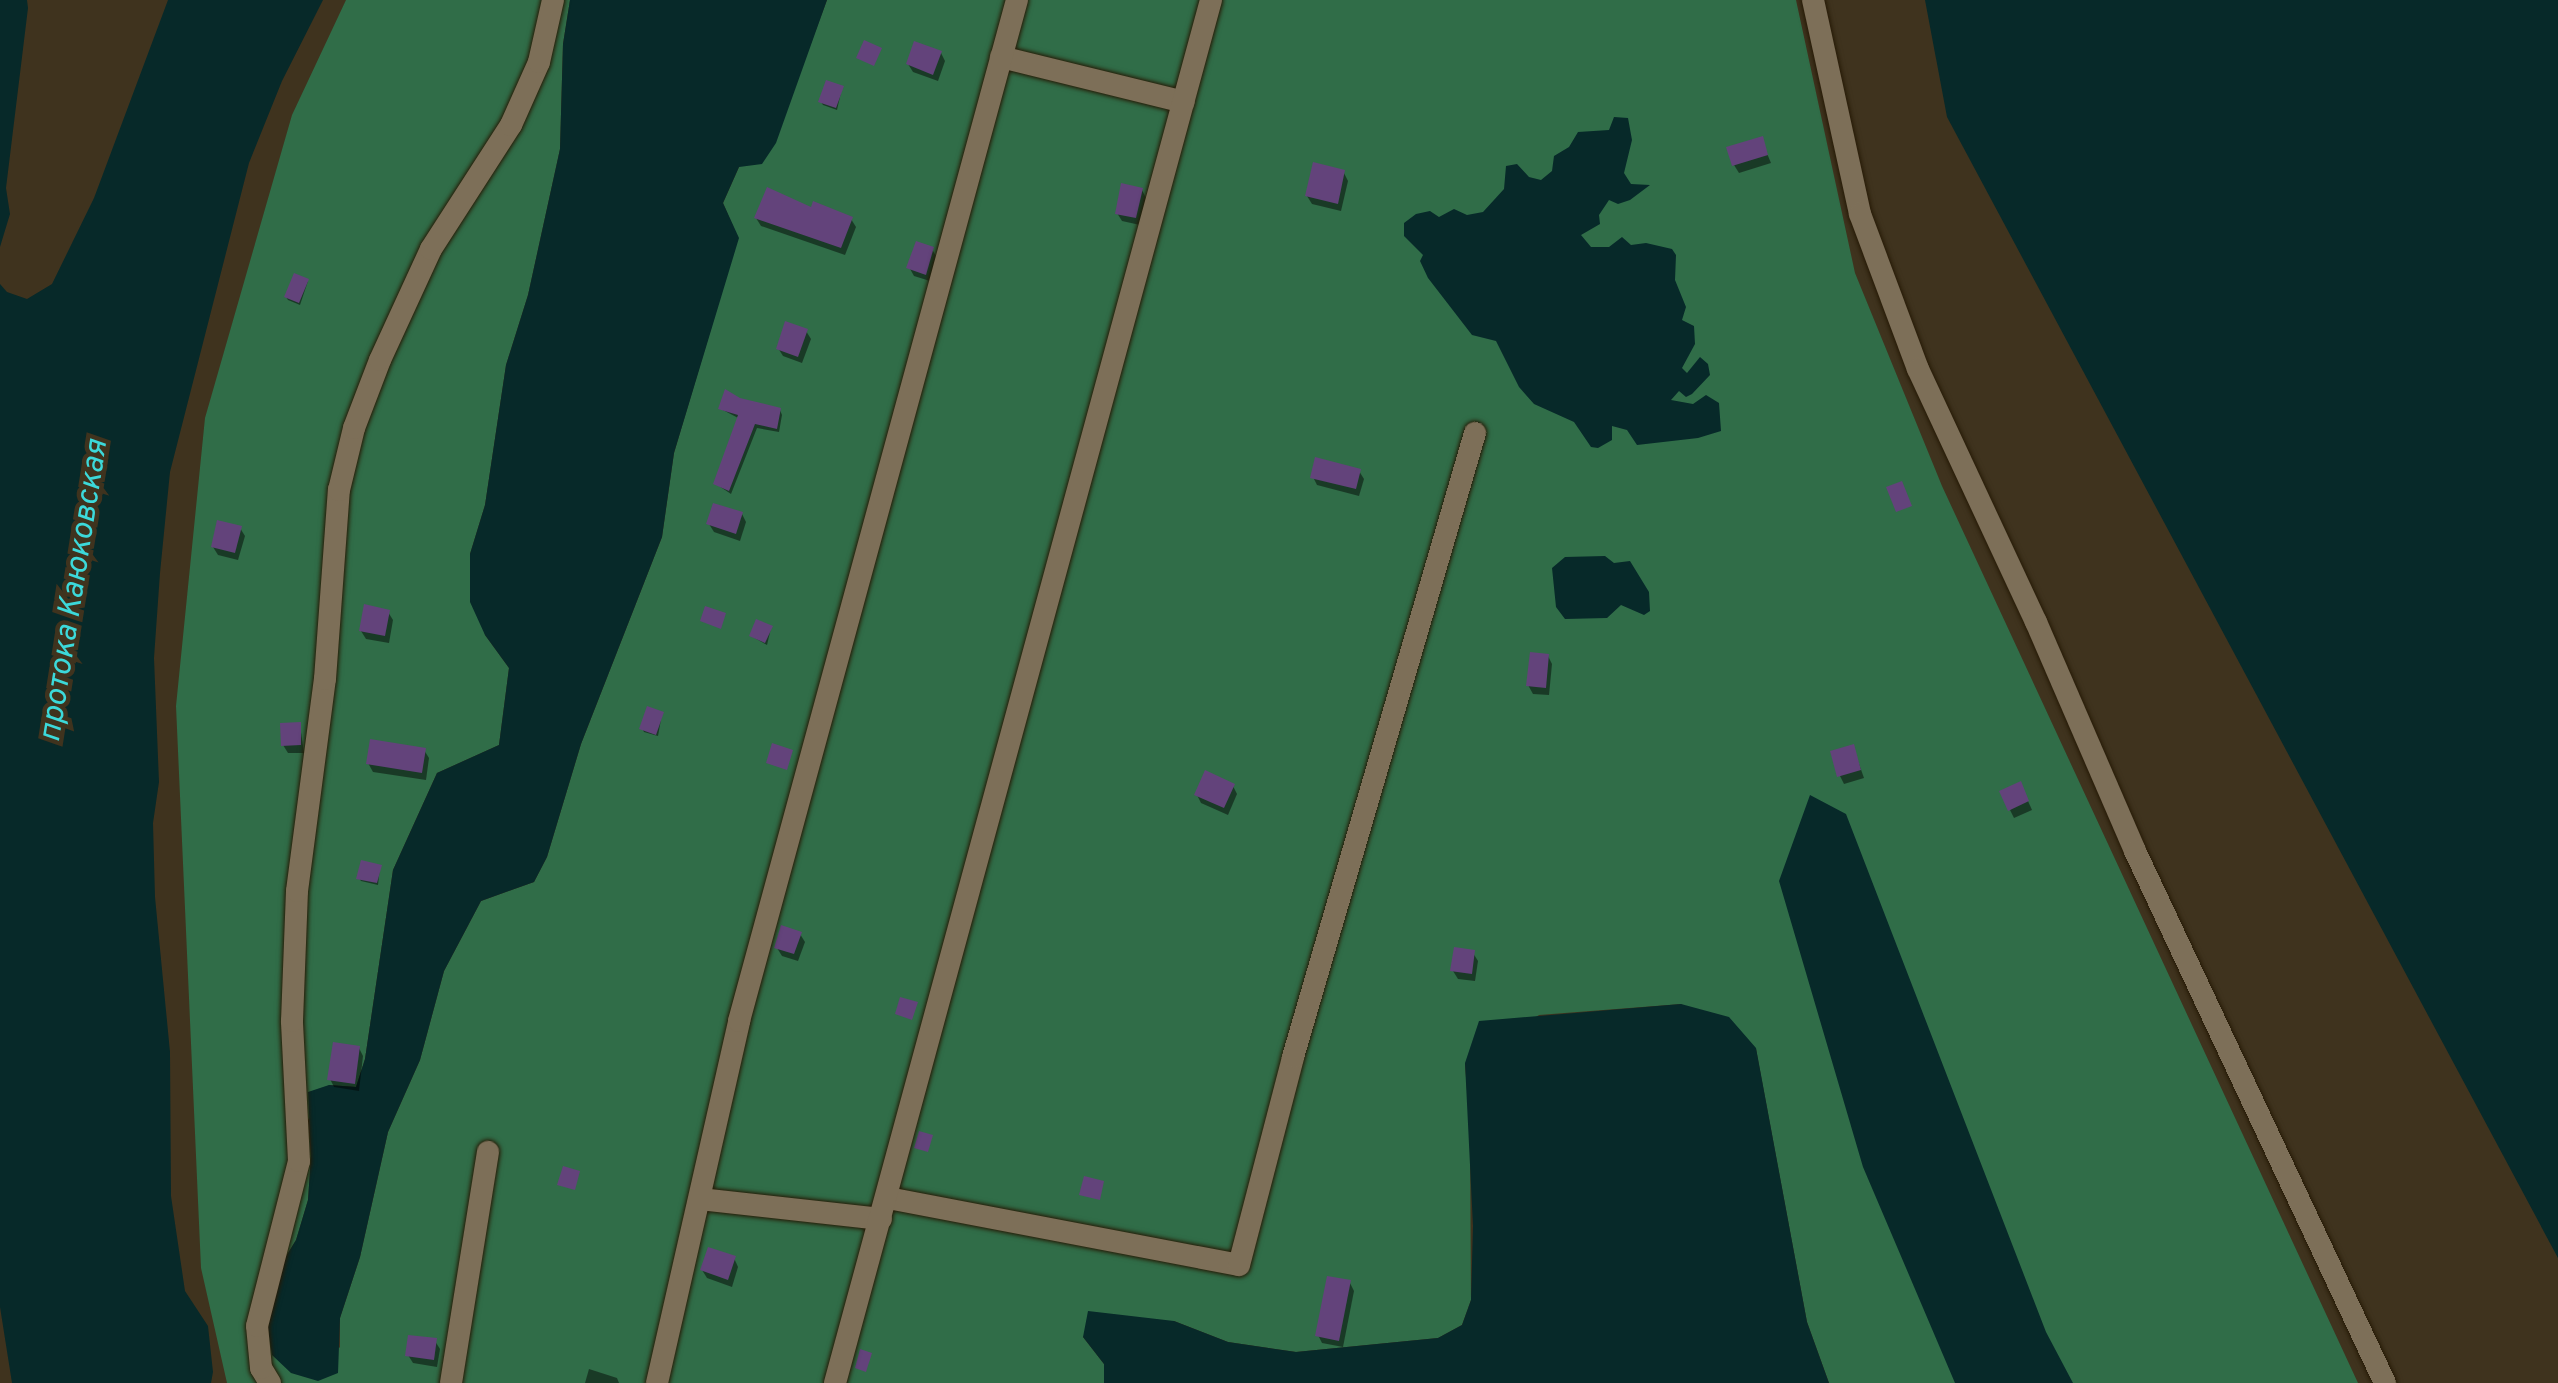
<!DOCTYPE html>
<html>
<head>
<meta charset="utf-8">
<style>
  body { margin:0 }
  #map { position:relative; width:2558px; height:1383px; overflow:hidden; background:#3f331e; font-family:Overpass,sans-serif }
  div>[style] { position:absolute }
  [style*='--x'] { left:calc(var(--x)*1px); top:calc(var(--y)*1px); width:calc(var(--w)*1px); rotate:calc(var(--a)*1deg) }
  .green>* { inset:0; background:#306d48 }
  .water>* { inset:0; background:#072929 }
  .shadow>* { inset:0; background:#0007 }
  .building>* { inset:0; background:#63437b }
  .roads { filter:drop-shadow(0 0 2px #261a06) drop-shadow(0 0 2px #261a06) }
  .minor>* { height:22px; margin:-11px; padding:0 11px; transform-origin:11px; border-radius:11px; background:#7d6f58 }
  span { translate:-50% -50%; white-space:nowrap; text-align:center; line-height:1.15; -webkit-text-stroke:9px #3f331e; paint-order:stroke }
  .water-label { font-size:32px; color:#3cd9da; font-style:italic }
</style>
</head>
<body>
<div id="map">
  <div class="green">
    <div style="clip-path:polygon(346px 0,570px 0,563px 44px,560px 149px,528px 295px,506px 365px,485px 505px,470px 554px,485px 635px,509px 668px,499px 745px,437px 773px,393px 870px,365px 1059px,356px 1087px,329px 1085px,308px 1120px,311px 1156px,308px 1200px,296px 1240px,271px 1281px,340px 1348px,340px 1318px,360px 1257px,388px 1132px,420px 1060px,444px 971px,481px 901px,534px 882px,547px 857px,581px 744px,662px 537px,674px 453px,738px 238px,723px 203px,739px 167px,794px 89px,827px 0,1796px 0,1855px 273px,1942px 486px,2358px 1383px,1829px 1383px,1807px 1322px,1756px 1049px,1681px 1004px,1539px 1015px,1465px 1064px,1470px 1131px,1471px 1300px,1462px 1325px,1438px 1338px,1296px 1352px,1228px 1342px,1174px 1321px,1083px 1337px,1104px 1364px,1104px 1383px,227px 1383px,201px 1268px,176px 706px,205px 418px,292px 115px)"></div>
  </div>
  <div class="water">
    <div style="clip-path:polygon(0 0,27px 0,28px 8px,6px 188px,10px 214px,0 247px)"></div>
    <div style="clip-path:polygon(168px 0,323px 0,282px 81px,249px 163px,170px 472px,160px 573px,154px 658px,159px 782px,153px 823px,155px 897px,170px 1052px,171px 1196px,185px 1291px,208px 1326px,213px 1372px,211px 1383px,12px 1383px,0 1307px,0 284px,7px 292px,27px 299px,52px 284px,94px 198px)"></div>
    <div style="clip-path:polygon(570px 0,827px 0,776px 143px,762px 164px,739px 167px,723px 203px,739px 238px,674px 453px,662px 537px,581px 744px,547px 857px,534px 882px,481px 901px,444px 971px,420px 1060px,388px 1132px,360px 1257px,340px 1318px,338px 1373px,318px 1381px,291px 1373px,272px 1355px,266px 1318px,271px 1281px,296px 1240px,308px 1200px,311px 1156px,308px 1092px,329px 1085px,356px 1087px,365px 1059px,393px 870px,437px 773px,499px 745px,509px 668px,485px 635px,470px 602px,470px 554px,485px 505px,506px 365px,528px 295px,560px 149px,563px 44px)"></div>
    <div style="clip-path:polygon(1925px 0,2558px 0,2558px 1258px,1947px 117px)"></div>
    <div style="clip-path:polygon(1614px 117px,1628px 118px,1632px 140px,1624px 173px,1631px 184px,1650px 185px,1630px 200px,1618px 204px,1609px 200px,1599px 215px,1600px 224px,1581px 235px,1591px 247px,1609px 247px,1622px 237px,1631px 245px,1646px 243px,1672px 249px,1676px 255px,1675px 280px,1686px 307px,1682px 320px,1694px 326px,1695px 344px,1682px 368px,1687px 373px,1700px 357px,1708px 364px,1710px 375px,1692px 394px,1686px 397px,1679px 391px,1671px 400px,1693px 404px,1706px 395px,1719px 403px,1721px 431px,1698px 438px,1637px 445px,1627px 430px,1612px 426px,1612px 440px,1598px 448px,1591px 447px,1574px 422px,1534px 404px,1519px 387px,1496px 341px,1472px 335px,1428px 278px,1420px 261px,1423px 255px,1404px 236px,1404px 223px,1416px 214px,1430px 211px,1439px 217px,1454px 209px,1467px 215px,1483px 212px,1504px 189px,1506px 166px,1517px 164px,1529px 177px,1541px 180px,1552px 171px,1554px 156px,1569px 147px,1578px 132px,1609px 130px)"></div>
    <div style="clip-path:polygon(1605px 556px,1614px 563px,1630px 561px,1649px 592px,1650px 611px,1644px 615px,1621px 605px,1607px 618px,1565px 619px,1556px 607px,1552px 568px,1565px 557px)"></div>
    <div style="clip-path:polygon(1810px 795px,1846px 814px,2046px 1332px,2073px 1383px,1955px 1383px,1863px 1167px,1779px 881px)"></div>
    <div style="clip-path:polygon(1681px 1004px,1729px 1017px,1756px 1048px,1807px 1322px,1829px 1383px,1104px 1383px,1104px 1364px,1083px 1337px,1088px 1311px,1174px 1321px,1228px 1342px,1296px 1352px,1438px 1338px,1462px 1325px,1471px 1300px,1473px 1226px,1465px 1063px,1479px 1021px)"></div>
  </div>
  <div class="shadow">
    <div style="clip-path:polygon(941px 53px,945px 61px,938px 81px,913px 72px,908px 64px)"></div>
    <div style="clip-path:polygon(842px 88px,837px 110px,823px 105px,821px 102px)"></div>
    <div style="clip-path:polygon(1761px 139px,1771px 163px,1739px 173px,1734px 165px)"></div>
    <div style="clip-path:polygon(1344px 173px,1348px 181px,1341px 211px,1312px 204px,1307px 196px)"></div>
    <div style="clip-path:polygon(1142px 190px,1146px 198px,1140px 225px,1122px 221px,1117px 213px)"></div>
    <div style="clip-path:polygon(812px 210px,851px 219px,856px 227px,845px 255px,761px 226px,756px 218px)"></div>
    <div style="clip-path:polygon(932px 249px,937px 258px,930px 281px,914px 276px,909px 267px)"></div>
    <div style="clip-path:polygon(308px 281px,300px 305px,288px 300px,286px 297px)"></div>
    <div style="clip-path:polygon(806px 331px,811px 339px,802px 363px,783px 356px,778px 348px)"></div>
    <div style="clip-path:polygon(739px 401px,780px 410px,782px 415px,779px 432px,757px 428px,731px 494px,716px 484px,740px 419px,721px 409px)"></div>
    <div style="clip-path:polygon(1359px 471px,1364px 479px,1359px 496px,1317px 485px,1313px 477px)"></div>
    <div style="clip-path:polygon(742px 514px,746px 522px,740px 541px,714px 532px,709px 524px)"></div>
    <div style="clip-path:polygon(240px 528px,245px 536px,238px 560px,218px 555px,213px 547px)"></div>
    <div style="clip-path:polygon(388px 612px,393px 620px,389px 643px,366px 639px,361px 631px)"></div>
    <div style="clip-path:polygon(771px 628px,767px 645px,751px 636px)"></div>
    <div style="clip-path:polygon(1548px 656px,1552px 664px,1549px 695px,1533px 694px,1528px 685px)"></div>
    <div style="clip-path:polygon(662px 714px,658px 736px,644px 732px,642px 728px)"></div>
    <div style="clip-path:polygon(300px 725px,304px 753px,288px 753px,283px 745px)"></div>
    <div style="clip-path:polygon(1853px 747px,1864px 778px,1844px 784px,1840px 776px)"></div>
    <div style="clip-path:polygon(424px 750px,429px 758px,426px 780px,373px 772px,368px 763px)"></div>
    <div style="clip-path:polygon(1233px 786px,1237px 794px,1228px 815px,1201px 803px,1197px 795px)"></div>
    <div style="clip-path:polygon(2024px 792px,2032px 810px,2014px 818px,2010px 810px)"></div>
    <div style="clip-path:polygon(380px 867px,378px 885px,361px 881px,359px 878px)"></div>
    <div style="clip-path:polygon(800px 934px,805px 942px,798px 961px,782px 956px,777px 948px)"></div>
    <div style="clip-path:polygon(1473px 953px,1478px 961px,1475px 981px,1458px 979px,1453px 971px)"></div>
    <div style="clip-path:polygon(359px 1048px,363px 1056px,359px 1091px,334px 1087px,330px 1079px)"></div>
    <div style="clip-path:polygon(734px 1258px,738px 1267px,732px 1287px,707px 1278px,702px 1270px)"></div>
    <div style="clip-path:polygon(1350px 1283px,1354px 1291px,1343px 1347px,1322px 1343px,1318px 1335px)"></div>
    <div style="clip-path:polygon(435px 1341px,440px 1349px,437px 1367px,413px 1363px,408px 1355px)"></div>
    <div style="clip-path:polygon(589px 1369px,617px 1378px,619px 1383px,585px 1383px)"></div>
  </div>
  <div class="building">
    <div style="clip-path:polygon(864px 40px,882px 48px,874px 66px,856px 58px)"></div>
    <div style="clip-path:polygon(914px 41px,942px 51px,933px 75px,906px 64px)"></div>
    <div style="clip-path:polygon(826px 80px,844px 86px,836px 108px,818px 102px)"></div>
    <div style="clip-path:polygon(1763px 136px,1768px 155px,1732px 166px,1726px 147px)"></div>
    <div style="clip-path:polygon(1313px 162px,1345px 170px,1338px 204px,1305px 196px)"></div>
    <div style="clip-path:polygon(1121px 183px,1143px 188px,1136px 218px,1115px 214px)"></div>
    <div style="clip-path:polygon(767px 187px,811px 207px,813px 201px,853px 217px,841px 248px,754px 218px)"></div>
    <div style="clip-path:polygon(916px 241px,934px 247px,926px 275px,906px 268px)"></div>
    <div style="clip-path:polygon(294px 273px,309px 279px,299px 303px,284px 297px)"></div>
    <div style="clip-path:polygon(785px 321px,808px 329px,798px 357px,776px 349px)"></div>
    <div style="clip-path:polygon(725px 389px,740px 398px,781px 408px,777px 429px,755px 424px,729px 491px,713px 484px,738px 415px,718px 409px)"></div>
    <div style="clip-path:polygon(1315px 457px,1361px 469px,1356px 489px,1310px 478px)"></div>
    <div style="clip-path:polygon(1902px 481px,1912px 506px,1896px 512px,1886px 487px)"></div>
    <div style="clip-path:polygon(713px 503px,743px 512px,736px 534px,706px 524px)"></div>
    <div style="clip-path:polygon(217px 520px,242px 526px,235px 553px,211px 547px)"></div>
    <div style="clip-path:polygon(364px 604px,390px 610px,385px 636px,359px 631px)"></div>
    <div style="clip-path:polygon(705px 606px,726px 613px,721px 629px,700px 621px)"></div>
    <div style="clip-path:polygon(756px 619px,773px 626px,765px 643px,749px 636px)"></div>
    <div style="clip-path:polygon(1530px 652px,1549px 654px,1546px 688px,1526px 686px)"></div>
    <div style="clip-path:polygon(647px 706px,664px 712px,656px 735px,639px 729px)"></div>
    <div style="clip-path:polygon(301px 722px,301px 745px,281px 746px,280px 723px)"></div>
    <div style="clip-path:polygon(370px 739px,426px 748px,422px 773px,366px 764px)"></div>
    <div style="clip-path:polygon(772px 743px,793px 750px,787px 770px,766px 763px)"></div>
    <div style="clip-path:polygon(1854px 744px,1861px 770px,1837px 777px,1830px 751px)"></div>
    <div style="clip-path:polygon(1205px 770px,1235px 784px,1224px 808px,1194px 795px)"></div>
    <div style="clip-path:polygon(2021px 781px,2029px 801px,2008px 811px,1999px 791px)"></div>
    <div style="clip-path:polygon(361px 860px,382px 865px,377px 883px,356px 879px)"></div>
    <div style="clip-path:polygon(781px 925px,802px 932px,794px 954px,774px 948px)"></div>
    <div style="clip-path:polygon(1454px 947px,1475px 950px,1472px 974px,1450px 971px)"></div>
    <div style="clip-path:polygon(900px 997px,918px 1002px,912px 1020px,895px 1014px)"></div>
    <div style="clip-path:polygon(333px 1042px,360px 1046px,355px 1084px,327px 1080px)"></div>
    <div style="clip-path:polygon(919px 1131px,933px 1135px,928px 1152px,914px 1148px)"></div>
    <div style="clip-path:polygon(563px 1166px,580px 1171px,575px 1190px,557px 1185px)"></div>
    <div style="clip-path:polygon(1084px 1176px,1104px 1181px,1100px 1200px,1079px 1195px)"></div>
    <div style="clip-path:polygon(708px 1247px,736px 1256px,728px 1280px,700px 1270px)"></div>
    <div style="clip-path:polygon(1327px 1276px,1351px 1280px,1339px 1341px,1315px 1336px)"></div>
    <div style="clip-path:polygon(408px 1335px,437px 1338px,434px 1360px,405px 1356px)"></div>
    <div style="clip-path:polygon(860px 1349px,872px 1353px,866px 1372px,855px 1368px)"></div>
  </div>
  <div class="roads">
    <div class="minor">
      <div style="--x:1813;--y:0;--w:219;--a:77.6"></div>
      <div style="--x:1860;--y:214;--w:165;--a:69.5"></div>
      <div style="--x:1918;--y:369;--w:279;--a:65"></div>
      <div style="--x:2036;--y:622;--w:249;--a:66.6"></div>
      <div style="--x:2135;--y:851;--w:588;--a:64.83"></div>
      <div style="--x:1001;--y:57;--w:188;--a:13.8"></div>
      <div style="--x:888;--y:1198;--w:357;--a:10.8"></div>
      <div style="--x:1239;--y:1265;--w:215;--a:-75.4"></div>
      <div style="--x:1293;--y:1057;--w:650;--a:-73.74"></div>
      <div style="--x:700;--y:1199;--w:182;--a:6.3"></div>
      <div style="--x:270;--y:1383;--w:17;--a:-121"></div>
      <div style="--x:261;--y:1368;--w:42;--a:-95.4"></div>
      <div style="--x:257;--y:1326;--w:170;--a:-75.7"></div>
      <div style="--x:299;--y:1161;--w:140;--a:-92.9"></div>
      <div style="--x:292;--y:1021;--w:130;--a:-87.8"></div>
      <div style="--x:297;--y:891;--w:214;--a:-82.5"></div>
      <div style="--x:325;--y:679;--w:190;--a:-85.8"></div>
      <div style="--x:339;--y:490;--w:64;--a:-76.4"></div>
      <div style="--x:354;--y:428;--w:73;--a:-69.1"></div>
      <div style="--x:380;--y:360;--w:122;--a:-65.3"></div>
      <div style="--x:431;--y:249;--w:148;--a:-57.2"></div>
      <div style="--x:511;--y:125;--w:69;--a:-66"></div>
      <div style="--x:539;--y:62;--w:64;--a:-77.3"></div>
      <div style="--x:451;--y:1383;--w:234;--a:-80.9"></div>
      <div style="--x:657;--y:1383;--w:371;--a:-77.2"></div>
      <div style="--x:739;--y:1021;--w:1058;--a:-74.77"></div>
      <div style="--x:835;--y:1383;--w:1433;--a:-74.79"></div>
    </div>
  </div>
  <div class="water-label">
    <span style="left:75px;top:591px;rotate:-81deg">протока Каюковская</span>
  </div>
</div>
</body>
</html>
